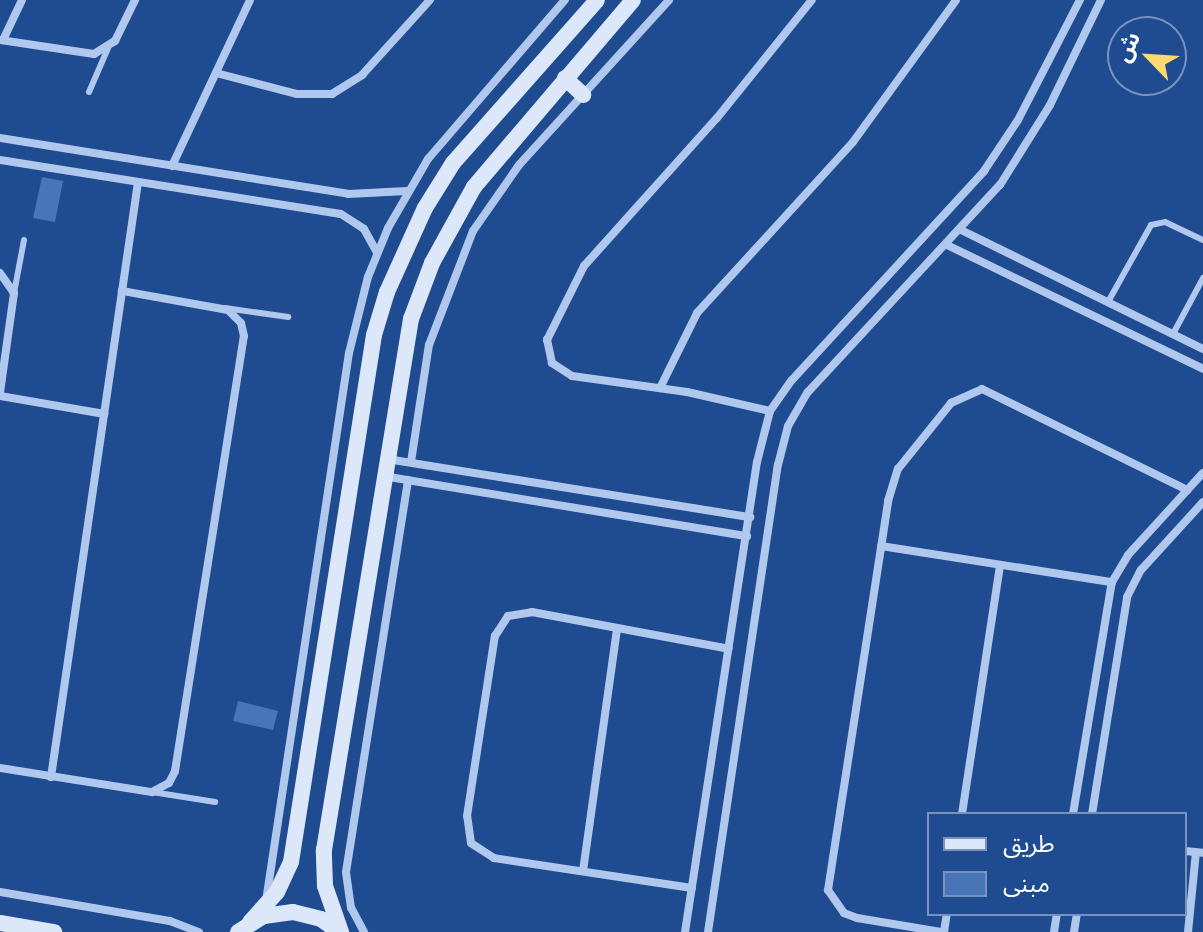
<!DOCTYPE html>
<html>
<head>
<meta charset="utf-8">
<style>
  body { margin:0 }
  #map { position:relative; width:1203px; height:932px; overflow:hidden; background:#1f4b91; font-family:"Golos Text","Noto Sans Arabic",sans-serif }
  div>[style] { position:absolute }
  [style*='--x'] { left:calc(var(--x)*1px); top:calc(var(--y)*1px); width:calc(var(--w)*1px); rotate:calc(var(--a)*1deg) }
  .building>* { inset:0; background:#4874b8 }
  .lane>* { height:6px; margin:-3px; padding:0 3px; transform-origin:3px; border-radius:3px; background:#b0c8ed }
  .street>* { height:8px; margin:-4px; padding:0 4px; transform-origin:4px; border-radius:4px; background:#b0c8ed }
  .secondary>* { height:16px; margin:-8px; padding:0 8px; transform-origin:8px; border-radius:8px; background:#dce7fa }
  span { translate:-50% -50%; white-space:nowrap; text-align:center; line-height:1.15; -webkit-text-stroke:6px #1f4b91; paint-order:stroke }
  .legend { position:absolute; left:927px; top:812px; width:260px; height:104px; box-sizing:border-box; background:#1f4b91; border:2px solid #7993bd; margin:0; padding:10px 14px; list-style:none; font-size:24px; color:#fff }
  .legend li { display:flex; align-items:center; gap:16px; height:40px }
  .legend b { width:40px; border:2px solid #7993bd }
  .north { position:absolute; left:1107px; top:16px; width:80px; height:80px; box-sizing:border-box; background:#1f4b91; border:2px solid #7993bd; border-radius:50%; rotate:295deg; font-size:22px; font-weight:700; line-height:32px; text-align:center; color:#fff }
  .north::after { content:''; display:block; margin:auto; width:28px; height:36px; background:#fbda70; clip-path:polygon(50% 0,100% 100%,50% 72%,0 100%) }
</style>
</head>
<body>
<div id="map">
  <div class="building">
    <div style="clip-path:polygon(42px 177px,63px 181px,55px 222px,33px 218px)"></div>
    <div style="clip-path:polygon(238px 701px,278px 711px,273px 730px,233px 721px)"></div>
  </div>
  <div class="lane">
    <div style="--x:89;--y:92;--w:48;--a:-66.6"></div>
    <div style="--x:14;--y:293;--w:54;--a:-79.3"></div>
    <div style="--x:1108;--y:302;--w:88;--a:-60.8"></div>
    <div style="--x:1151;--y:225;--w:14;--a:-12"></div>
    <div style="--x:1165;--y:222;--w:42;--a:25.3"></div>
    <div style="--x:225;--y:308;--w:64;--a:8.1"></div>
    <div style="--x:1173;--y:334;--w:64;--a:-61.8"></div>
    <div style="--x:152;--y:792;--w:64;--a:9"></div>
  </div>
  <div class="street">
    <div style="--x:0;--y:40;--w:95;--a:8.5"></div>
    <div style="--x:94;--y:54;--w:25;--a:-32"></div>
    <div style="--x:115;--y:41;--w:46;--a:-64"></div>
    <div style="--x:3;--y:40;--w:44;--a:-64.6"></div>
    <div style="--x:216;--y:73;--w:84;--a:14.5"></div>
    <div style="--x:297;--y:94;--w:35;--a:0"></div>
    <div style="--x:332;--y:94;--w:36;--a:-32"></div>
    <div style="--x:362;--y:75;--w:101;--a:-47.8"></div>
    <div style="--x:0;--y:138;--w:352;--a:9.1"></div>
    <div style="--x:348;--y:194;--w:59;--a:-2.9"></div>
    <div style="--x:0;--y:160;--w:345;--a:9"></div>
    <div style="--x:341;--y:214;--w:27;--a:33"></div>
    <div style="--x:364;--y:229;--w:26;--a:61"></div>
    <div style="--x:172;--y:166;--w:183;--a:-64.8"></div>
    <div style="--x:961;--y:230;--w:270;--a:26.2"></div>
    <div style="--x:947;--y:245;--w:284;--a:25.8"></div>
    <div style="--x:0;--y:273;--w:24;--a:55"></div>
    <div style="--x:14;--y:293;--w:100;--a:98"></div>
    <div style="--x:660;--y:388;--w:84;--a:-63.7"></div>
    <div style="--x:697;--y:313;--w:231;--a:-47.6"></div>
    <div style="--x:853;--y:142;--w:175;--a:-54"></div>
    <div style="--x:0;--y:396;--w:106;--a:9.8"></div>
    <div style="--x:770;--y:411;--w:85;--a:-167.1"></div>
    <div style="--x:687;--y:392;--w:116;--a:-172.1"></div>
    <div style="--x:572;--y:376;--w:24;--a:-147"></div>
    <div style="--x:552;--y:363;--w:24;--a:-102"></div>
    <div style="--x:547;--y:340;--w:83;--a:-63.4"></div>
    <div style="--x:584;--y:266;--w:199;--a:-48.1"></div>
    <div style="--x:717;--y:118;--w:151;--a:-51.2"></div>
    <div style="--x:387;--y:459;--w:368;--a:9.1"></div>
    <div style="--x:411;--y:462;--w:118;--a:-81.3"></div>
    <div style="--x:429;--y:345;--w:122;--a:-68.9"></div>
    <div style="--x:473;--y:231;--w:80;--a:-55.1"></div>
    <div style="--x:519;--y:165;--w:223;--a:-47.7"></div>
    <div style="--x:383;--y:476;--w:369;--a:9.4"></div>
    <div style="--x:881;--y:546;--w:234;--a:8.9"></div>
    <div style="--x:0;--y:768;--w:154;--a:9"></div>
    <div style="--x:152;--y:792;--w:19;--a:-28"></div>
    <div style="--x:169;--y:783;--w:13;--a:-63"></div>
    <div style="--x:175;--y:771;--w:440;--a:-81"></div>
    <div style="--x:244;--y:336;--w:13;--a:-103"></div>
    <div style="--x:241;--y:323;--w:18;--a:-135"></div>
    <div style="--x:228;--y:310;--w:108;--a:-169.8"></div>
    <div style="--x:51;--y:777;--w:601;--a:-81.68"></div>
    <div style="--x:962;--y:814;--w:252;--a:-81.3"></div>
    <div style="--x:1073;--y:814;--w:235;--a:-80.5"></div>
    <div style="--x:1112;--y:582;--w:31;--a:-59"></div>
    <div style="--x:1128;--y:555;--w:111;--a:-47.6"></div>
    <div style="--x:1092;--y:814;--w:220;--a:-80.8"></div>
    <div style="--x:1127;--y:597;--w:30;--a:-63"></div>
    <div style="--x:1141;--y:570;--w:92;--a:-47.6"></div>
    <div style="--x:1185;--y:851;--w:18;--a:6"></div>
    <div style="--x:583;--y:871;--w:245;--a:-82"></div>
    <div style="--x:692;--y:888;--w:200;--a:-171.4"></div>
    <div style="--x:494;--y:858;--w:27;--a:-147"></div>
    <div style="--x:471;--y:843;--w:27;--a:-98"></div>
    <div style="--x:467;--y:816;--w:182;--a:-81.2"></div>
    <div style="--x:495;--y:636;--w:24;--a:-57"></div>
    <div style="--x:508;--y:616;--w:24;--a:-9"></div>
    <div style="--x:532;--y:612;--w:200;--a:10.6"></div>
    <div style="--x:0;--y:892;--w:172;--a:9.7"></div>
    <div style="--x:170;--y:921;--w:31;--a:21"></div>
    <div style="--x:266;--y:901;--w:554;--a:-81.39"></div>
    <div style="--x:349;--y:353;--w:78;--a:-76"></div>
    <div style="--x:368;--y:277;--w:53;--a:-67.8"></div>
    <div style="--x:388;--y:228;--w:80;--a:-59.9"></div>
    <div style="--x:428;--y:159;--w:210;--a:-49.3"></div>
    <div style="--x:364;--y:932;--w:27;--a:-118"></div>
    <div style="--x:351;--y:908;--w:36;--a:-98"></div>
    <div style="--x:346;--y:872;--w:397;--a:-81"></div>
    <div style="--x:685;--y:932;--w:475;--a:-81.3"></div>
    <div style="--x:757;--y:462;--w:53;--a:-75.7"></div>
    <div style="--x:770;--y:411;--w:38;--a:-55"></div>
    <div style="--x:792;--y:380;--w:284;--a:-47.4"></div>
    <div style="--x:984;--y:171;--w:61;--a:-56.3"></div>
    <div style="--x:1018;--y:120;--w:135;--a:-62.7"></div>
    <div style="--x:708;--y:932;--w:472;--a:-81.5"></div>
    <div style="--x:778;--y:465;--w:40;--a:-75.6"></div>
    <div style="--x:788;--y:426;--w:39;--a:-60"></div>
    <div style="--x:808;--y:392;--w:282;--a:-47.2"></div>
    <div style="--x:1000;--y:185;--w:94;--a:-58"></div>
    <div style="--x:1050;--y:105;--w:117;--a:-64.1"></div>
    <div style="--x:941;--y:932;--w:85;--a:-170.5"></div>
    <div style="--x:857;--y:918;--w:14;--a:-159"></div>
    <div style="--x:844;--y:913;--w:28;--a:-125"></div>
    <div style="--x:828;--y:890;--w:394;--a:-81.2"></div>
    <div style="--x:888;--y:501;--w:34;--a:-73"></div>
    <div style="--x:898;--y:469;--w:85;--a:-51.2"></div>
    <div style="--x:951;--y:403;--w:34;--a:-24"></div>
    <div style="--x:982;--y:389;--w:229;--a:26.2"></div>
    <div style="--x:944;--y:932;--w:18;--a:-81"></div>
    <div style="--x:1054;--y:932;--w:18;--a:-81"></div>
    <div style="--x:1074;--y:932;--w:18;--a:-81"></div>
    <div style="--x:1188;--y:932;--w:80;--a:-84.3"></div>
  </div>
  <div class="secondary">
    <div style="--x:565;--y:78;--w:25;--a:43"></div>
    <div style="--x:250;--y:922;--w:40;--a:-48"></div>
    <div style="--x:277;--y:892;--w:33;--a:-65"></div>
    <div style="--x:291;--y:862;--w:533;--a:-81.05"></div>
    <div style="--x:374;--y:335;--w:45;--a:-73.2"></div>
    <div style="--x:387;--y:292;--w:92;--a:-65.7"></div>
    <div style="--x:425;--y:208;--w:53;--a:-58.1"></div>
    <div style="--x:453;--y:163;--w:217;--a:-48.5"></div>
    <div style="--x:0;--y:923;--w:55;--a:9.5"></div>
    <div style="--x:238;--y:932;--w:31;--a:-32"></div>
    <div style="--x:264;--y:916;--w:29;--a:-8"></div>
    <div style="--x:293;--y:912;--w:29;--a:14"></div>
    <div style="--x:321;--y:919;--w:22;--a:36"></div>
    <div style="--x:341;--y:932;--w:49;--a:-109.2"></div>
    <div style="--x:325;--y:886;--w:36;--a:-92"></div>
    <div style="--x:324;--y:850;--w:538;--a:-80.7"></div>
    <div style="--x:411;--y:319;--w:60;--a:-69.4"></div>
    <div style="--x:432;--y:263;--w:87;--a:-61.1"></div>
    <div style="--x:474;--y:187;--w:245;--a:-49.6"></div>
  </div>
  <ul class="legend">
  <li><b style="height:10px;background:#dce7fa"></b>طريق</li>
  <li><b style="height:22px;background:#4874b8"></b>مبنى</li>
  </ul>
  <div class="north">ش</div>
</div>
</body>
</html>
